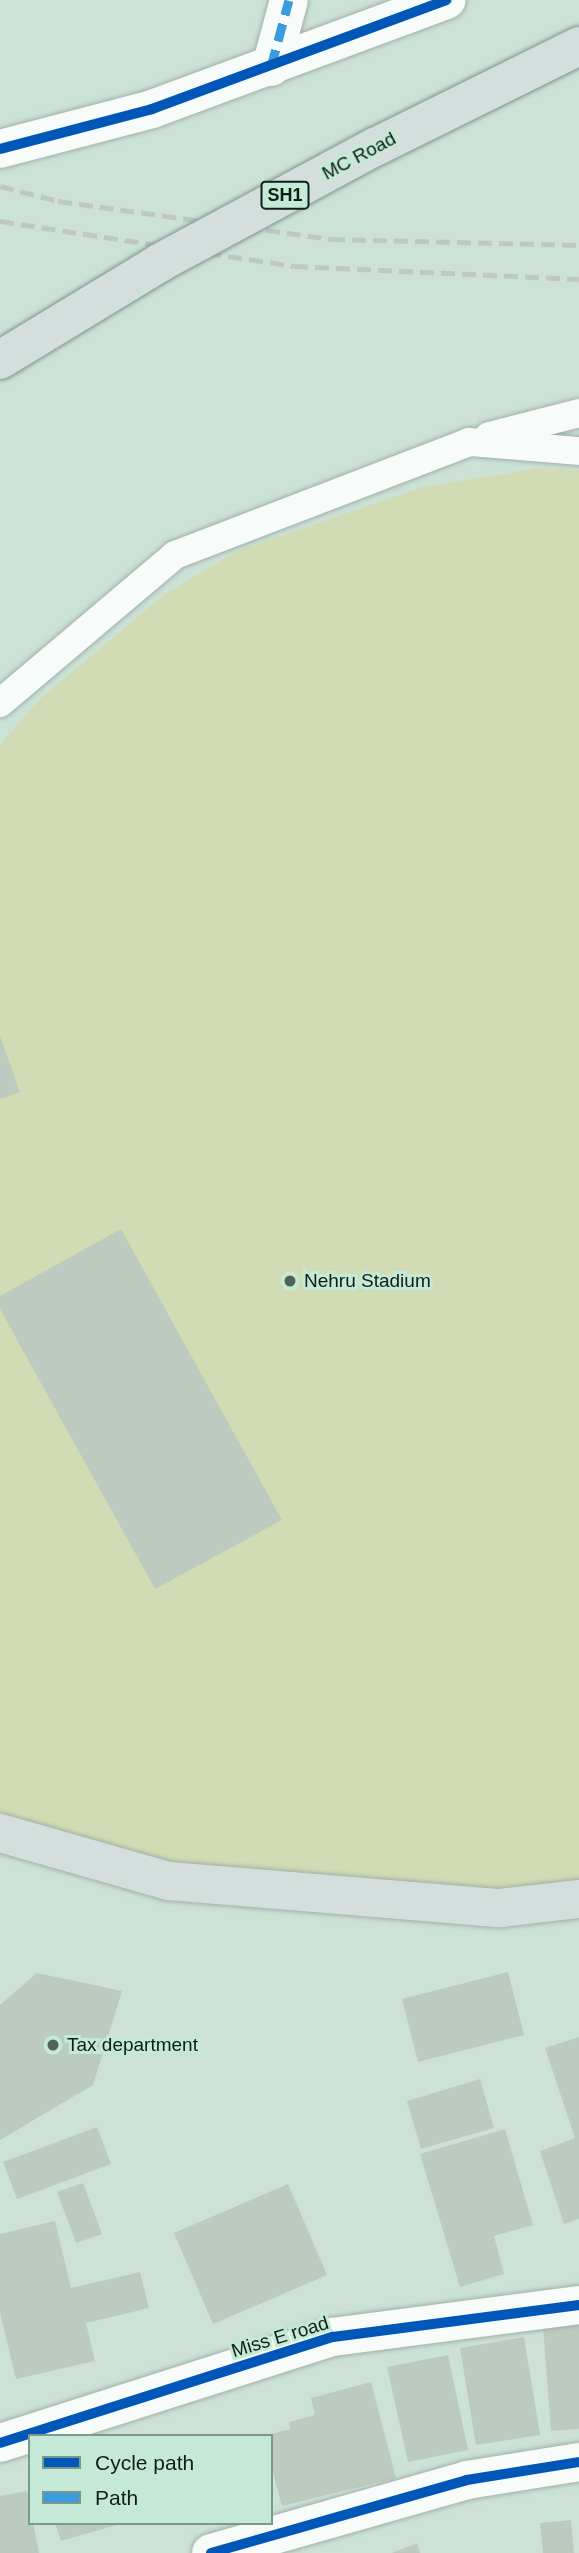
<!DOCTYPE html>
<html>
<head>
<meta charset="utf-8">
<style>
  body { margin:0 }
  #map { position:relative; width:579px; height:2553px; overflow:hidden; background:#cce2d7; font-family:Helvetica,sans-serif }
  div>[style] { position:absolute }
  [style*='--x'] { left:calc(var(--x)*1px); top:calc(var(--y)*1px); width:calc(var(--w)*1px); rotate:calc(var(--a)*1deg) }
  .green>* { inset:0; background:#d1dcb4 }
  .building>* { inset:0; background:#bccbbf }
  .roads { filter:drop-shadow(0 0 2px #a0b0a8) drop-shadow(0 0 2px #a0b0a8) }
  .service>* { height:28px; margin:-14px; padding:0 14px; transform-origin:14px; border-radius:14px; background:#f7fbf9 }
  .minor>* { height:38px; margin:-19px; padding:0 19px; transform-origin:19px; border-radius:19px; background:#f7fbf9 }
  .primary>* { height:38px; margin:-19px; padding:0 19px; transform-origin:19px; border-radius:19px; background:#d4dfdd }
  .rail>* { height:5px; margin-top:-2.5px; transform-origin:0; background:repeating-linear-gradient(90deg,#c1c7c4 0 14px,transparent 0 21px) }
  .bridges { filter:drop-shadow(0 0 2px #7d958f) drop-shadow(0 0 2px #7d958f) }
  .primary-bridge>* { height:38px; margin:-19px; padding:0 19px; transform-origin:19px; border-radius:19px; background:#d4dfdd }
  .quiet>* { height:9px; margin-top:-4.5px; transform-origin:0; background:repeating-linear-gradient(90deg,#3a9bdf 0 18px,transparent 0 27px) }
  .cycleway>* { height:10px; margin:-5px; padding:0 5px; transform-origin:5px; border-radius:5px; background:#0057b8 }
  .dots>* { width:19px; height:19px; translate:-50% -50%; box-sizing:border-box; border:4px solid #c4ead7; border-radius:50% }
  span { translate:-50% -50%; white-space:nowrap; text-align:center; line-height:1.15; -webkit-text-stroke:6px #c4ead7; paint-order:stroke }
  .shield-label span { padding:2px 5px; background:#c4ead7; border:2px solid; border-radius:5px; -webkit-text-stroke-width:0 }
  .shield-label { font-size:18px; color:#101e17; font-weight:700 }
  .street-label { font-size:19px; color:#101e17 }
  .poi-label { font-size:19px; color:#101e17 }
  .left { translate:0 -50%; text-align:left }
  .legend { position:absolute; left:28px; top:2434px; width:245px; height:91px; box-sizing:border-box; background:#c4ead7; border:2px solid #7c988a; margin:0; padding:9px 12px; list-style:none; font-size:21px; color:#101e17 }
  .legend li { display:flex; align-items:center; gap:14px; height:35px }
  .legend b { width:35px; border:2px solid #7c988a }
</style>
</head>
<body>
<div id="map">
  <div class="green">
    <div style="clip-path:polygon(539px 468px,579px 471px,579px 1894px,324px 1890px,84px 1853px,0 1816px,0 745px,40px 699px,165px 594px,237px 551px,423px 487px)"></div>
  </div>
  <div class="building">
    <div style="clip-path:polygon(0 1036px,20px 1092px,0 1099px)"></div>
    <div style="clip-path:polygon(121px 1229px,282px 1520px,155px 1589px,0 1309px,0 1296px)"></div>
    <div style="clip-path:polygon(508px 1972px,524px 2035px,418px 2062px,402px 1999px)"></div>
    <div style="clip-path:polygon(37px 1973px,122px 1991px,93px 2085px,0 2140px,0 2005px)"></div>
    <div style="clip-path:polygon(579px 2037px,579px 2219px,564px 2224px,540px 2151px,575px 2138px,545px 2048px)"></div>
    <div style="clip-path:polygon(480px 2079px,494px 2128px,421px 2149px,407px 2101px)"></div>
    <div style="clip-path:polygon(97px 2127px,111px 2164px,17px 2199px,3px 2162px)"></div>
    <div style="clip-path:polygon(505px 2129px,533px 2225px,494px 2236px,504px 2274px,460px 2287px,420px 2154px)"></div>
    <div style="clip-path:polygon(83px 2183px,102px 2234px,76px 2243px,57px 2192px)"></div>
    <div style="clip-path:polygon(288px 2184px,327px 2275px,213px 2324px,174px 2233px)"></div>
    <div style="clip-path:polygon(55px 2221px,71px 2288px,140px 2272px,149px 2308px,86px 2323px,95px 2361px,16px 2379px,0 2313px,0 2234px)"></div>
    <div style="clip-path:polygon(579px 2324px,579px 2429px,551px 2431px,543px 2327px)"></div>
    <div style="clip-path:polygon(524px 2337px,540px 2435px,476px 2445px,460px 2348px)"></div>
    <div style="clip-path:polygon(448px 2355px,468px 2450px,408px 2462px,387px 2367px)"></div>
    <div style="clip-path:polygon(371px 2382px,396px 2478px,282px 2506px,271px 2465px,271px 2434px,290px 2429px,289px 2422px,315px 2415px,311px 2398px)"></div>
    <div style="clip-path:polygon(27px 2491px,39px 2553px,0 2553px,0 2496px)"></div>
    <div style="clip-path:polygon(571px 2520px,574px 2553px,543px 2553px,540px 2523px)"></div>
    <div style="clip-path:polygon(55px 2523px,120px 2523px,120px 2524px,61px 2541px)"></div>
    <div style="clip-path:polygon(417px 2543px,420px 2553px,392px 2553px)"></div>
  </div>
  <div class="roads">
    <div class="service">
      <div style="--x:489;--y:436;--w:93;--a:-14.3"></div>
      <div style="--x:0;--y:703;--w:229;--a:-40.2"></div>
      <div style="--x:175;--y:555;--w:315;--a:-21"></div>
      <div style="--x:469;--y:442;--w:110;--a:4.7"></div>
    </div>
    <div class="minor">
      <div style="--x:271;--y:67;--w:69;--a:-75"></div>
      <div style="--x:0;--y:149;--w:157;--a:-14.7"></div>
      <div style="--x:152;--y:109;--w:314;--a:-20.3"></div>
      <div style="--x:0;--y:2443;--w:349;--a:-17.7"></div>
      <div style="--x:333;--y:2337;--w:248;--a:-7.4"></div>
      <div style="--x:211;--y:2553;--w:266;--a:-15.9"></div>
      <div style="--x:467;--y:2480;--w:113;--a:-9.1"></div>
    </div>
    <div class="primary">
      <div style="--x:0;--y:1833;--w:176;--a:15.9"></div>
      <div style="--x:169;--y:1881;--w:332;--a:4.7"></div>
      <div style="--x:500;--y:1908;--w:80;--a:-6.5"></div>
    </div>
  </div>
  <div class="rail">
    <div style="--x:0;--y:186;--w:60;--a:14.5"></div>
    <div style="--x:58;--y:201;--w:276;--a:7.9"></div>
    <div style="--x:331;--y:239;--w:248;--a:1.4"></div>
    <div style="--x:0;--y:221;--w:297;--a:8.7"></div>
    <div style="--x:294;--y:266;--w:285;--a:2.6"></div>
  </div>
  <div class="bridges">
    <div class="primary-bridge">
      <div style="--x:0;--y:360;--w:188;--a:-31.3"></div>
      <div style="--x:161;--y:262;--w:243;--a:-28.3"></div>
      <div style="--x:375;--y:147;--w:228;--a:-26.3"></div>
    </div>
  </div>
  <div class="quiet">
    <div style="--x:271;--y:67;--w:69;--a:-75"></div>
  </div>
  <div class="cycleway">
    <div style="--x:0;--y:149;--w:157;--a:-14.7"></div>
    <div style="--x:152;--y:109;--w:314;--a:-20.3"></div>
    <div style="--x:0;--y:2443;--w:349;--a:-17.7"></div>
    <div style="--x:333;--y:2337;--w:248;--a:-7.4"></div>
    <div style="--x:211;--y:2553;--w:266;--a:-15.9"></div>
    <div style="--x:467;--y:2480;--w:113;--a:-9.1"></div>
  </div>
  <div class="dots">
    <div style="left:290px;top:1281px;background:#52635a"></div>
    <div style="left:53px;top:2045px;background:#52635a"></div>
  </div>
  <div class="shield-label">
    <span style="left:285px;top:195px">SH1</span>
  </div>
  <div class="street-label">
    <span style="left:359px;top:156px;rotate:-28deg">MC Road</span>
    <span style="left:280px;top:2337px;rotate:-17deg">Miss E road</span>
  </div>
  <div class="poi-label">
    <span class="left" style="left:304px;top:1281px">Nehru Stadium</span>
    <span class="left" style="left:67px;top:2045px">Tax department</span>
  </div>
  <ul class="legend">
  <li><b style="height:9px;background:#0057b8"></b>Cycle path</li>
  <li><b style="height:9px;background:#3a9bdf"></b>Path</li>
  </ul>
</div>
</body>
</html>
